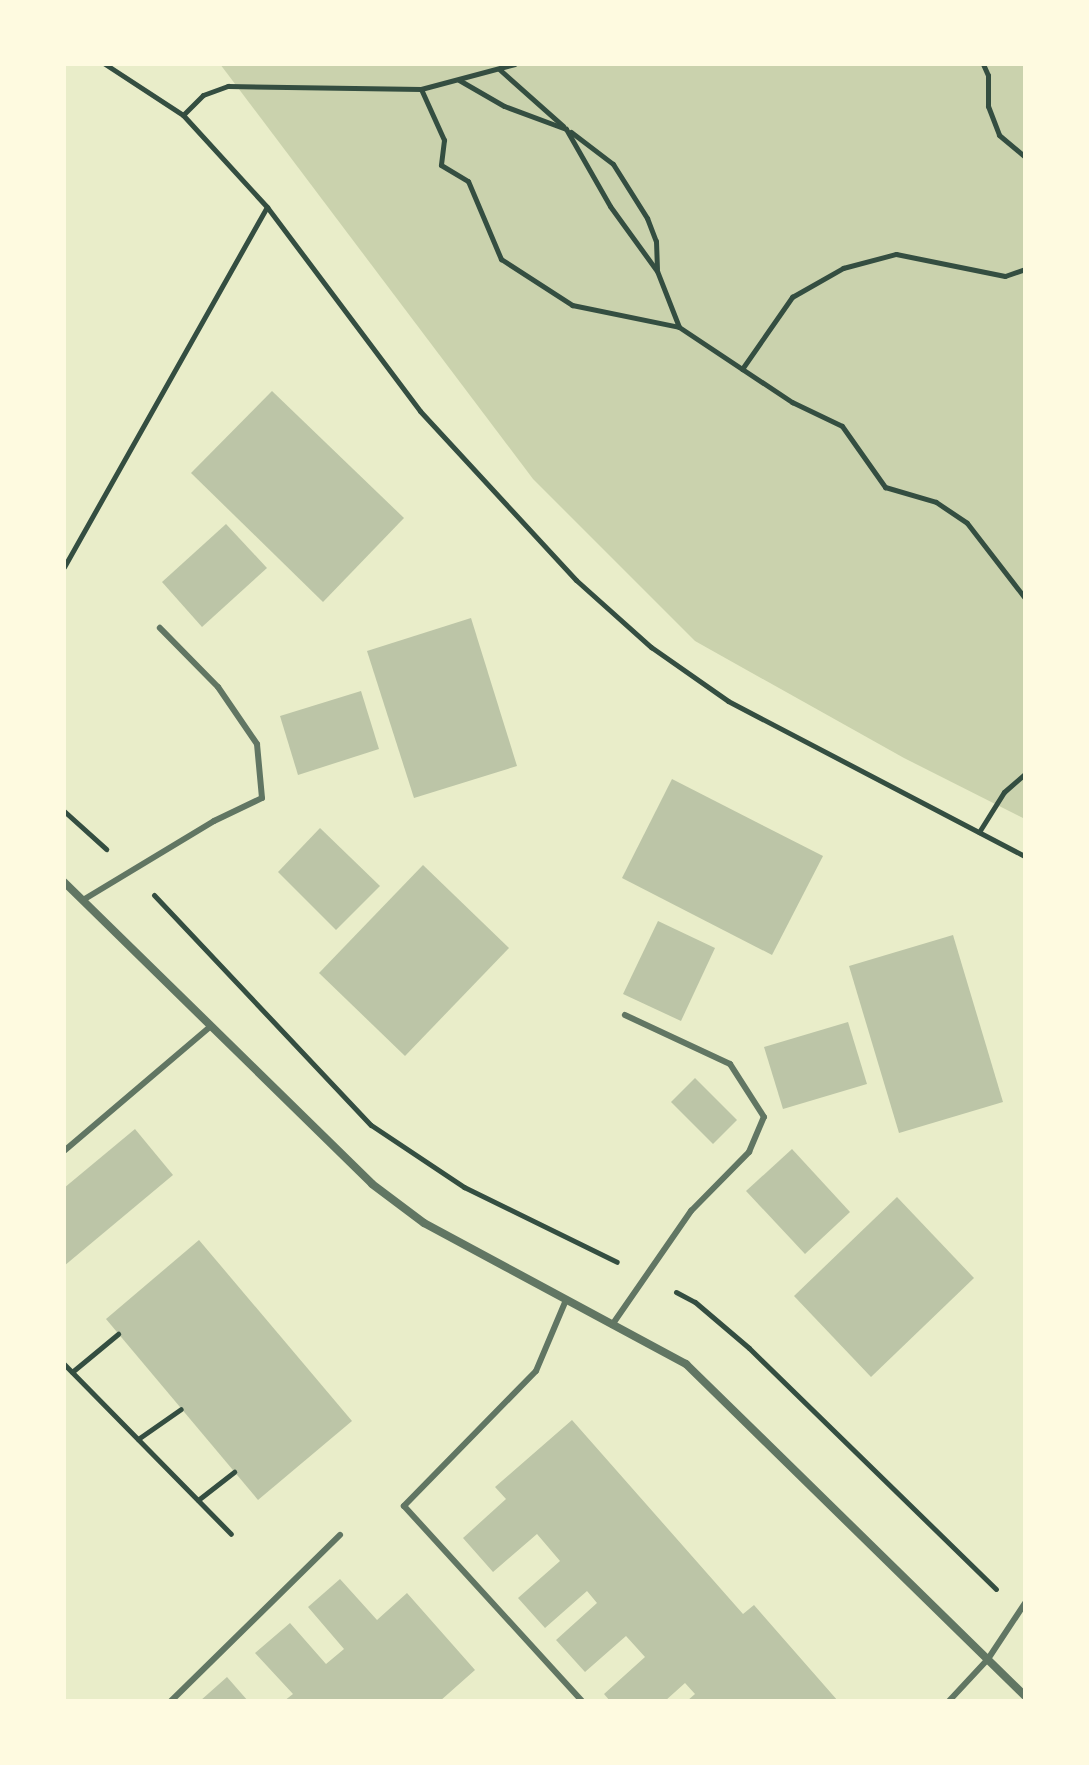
<!DOCTYPE html>
<html>
<head>
<meta charset="utf-8">
<style>
  body { margin:0 }
  #map { position:relative; width:1089px; height:1765px; overflow:hidden; background:#e9edc9; font-family:Karla,sans-serif }
  div>[style] { position:absolute }
  [style*='--x'] { left:calc(var(--x)*1px); top:calc(var(--y)*1px); width:calc(var(--w)*1px); rotate:calc(var(--a)*1deg) }
  .green>* { inset:0; background:#cad2ad }
  .building>* { inset:0; background:#bcc5a7 }
  .path>* { height:5px; margin:-2.5px; padding:0 2.5px; transform-origin:2.5px; border-radius:2.5px; background:#344e41 }
  .service>* { height:6px; margin:-3px; padding:0 3px; transform-origin:3px; border-radius:3px; background:#617663 }
  .minor>* { height:8px; margin:-4px; padding:0 4px; transform-origin:4px; border-radius:4px; background:#617663 }
  span { translate:-50% -50%; white-space:nowrap; text-align:center; line-height:1.15; -webkit-text-stroke:8px #fefae0; paint-order:stroke }
  .frame { position:absolute; inset:0; border:66px solid #fefae0; pointer-events:none }
</style>
</head>
<body>
<div id="map">
  <div class="green">
    <div style="clip-path:polygon(220px 64px,1025px 64px,1025px 819px,904px 758px,695px 641px,533px 479px)"></div>
  </div>
  <div class="building">
    <div style="clip-path:polygon(272px 391px,404px 518px,323px 602px,191px 473px)"></div>
    <div style="clip-path:polygon(226px 524px,267px 568px,202px 627px,162px 582px)"></div>
    <div style="clip-path:polygon(471px 618px,517px 766px,414px 798px,367px 651px)"></div>
    <div style="clip-path:polygon(361px 691px,379px 749px,298px 775px,280px 716px)"></div>
    <div style="clip-path:polygon(672px 779px,823px 856px,772px 955px,622px 878px)"></div>
    <div style="clip-path:polygon(320px 828px,380px 886px,336px 930px,278px 872px)"></div>
    <div style="clip-path:polygon(423px 865px,509px 948px,405px 1056px,319px 973px)"></div>
    <div style="clip-path:polygon(658px 921px,715px 948px,681px 1021px,623px 994px)"></div>
    <div style="clip-path:polygon(953px 935px,1003px 1102px,899px 1133px,849px 966px)"></div>
    <div style="clip-path:polygon(848px 1022px,867px 1084px,783px 1109px,764px 1047px)"></div>
    <div style="clip-path:polygon(695px 1078px,737px 1120px,713px 1144px,671px 1102px)"></div>
    <div style="clip-path:polygon(135px 1129px,173px 1175px,64px 1266px,64px 1188px)"></div>
    <div style="clip-path:polygon(792px 1149px,850px 1212px,805px 1254px,746px 1191px)"></div>
    <div style="clip-path:polygon(897px 1197px,974px 1278px,871px 1377px,794px 1296px)"></div>
    <div style="clip-path:polygon(199px 1240px,352px 1421px,258px 1500px,106px 1319px)"></div>
    <div style="clip-path:polygon(572px 1420px,743px 1614px,754px 1605px,838px 1701px,687px 1701px,695px 1694px,685px 1683px,665px 1701px,610px 1701px,604px 1694px,645px 1657px,626px 1636px,585px 1672px,556px 1640px,597px 1603px,587px 1591px,545px 1628px,518px 1598px,560px 1561px,537px 1534px,493px 1572px,463px 1538px,506px 1499px,495px 1487px)"></div>
    <div style="clip-path:polygon(340px 1579px,377px 1620px,407px 1593px,475px 1670px,440px 1701px,284px 1701px,293px 1694px,255px 1653px,290px 1623px,326px 1664px,344px 1649px,308px 1607px)"></div>
    <div style="clip-path:polygon(227px 1677px,248px 1701px,200px 1701px)"></div>
  </div>
  <div class="path">
    <div style="--x:105;--y:64;--w:93;--a:33.2"></div>
    <div style="--x:183;--y:115;--w:125;--a:47.6"></div>
    <div style="--x:267;--y:207;--w:255;--a:53.1"></div>
    <div style="--x:420;--y:411;--w:230;--a:47.3"></div>
    <div style="--x:576;--y:580;--w:101;--a:41.8"></div>
    <div style="--x:651;--y:647;--w:94;--a:35"></div>
    <div style="--x:728;--y:701;--w:335;--a:27.6"></div>
    <div style="--x:983;--y:64;--w:12;--a:66"></div>
    <div style="--x:988;--y:75;--w:31;--a:90"></div>
    <div style="--x:988;--y:106;--w:31;--a:69"></div>
    <div style="--x:999;--y:135;--w:34;--a:40"></div>
    <div style="--x:499;--y:69;--w:86;--a:41.7"></div>
    <div style="--x:421;--y:89;--w:56;--a:65.7"></div>
    <div style="--x:444;--y:140;--w:25;--a:97"></div>
    <div style="--x:441;--y:165;--w:31;--a:31"></div>
    <div style="--x:468;--y:181;--w:85;--a:67.1"></div>
    <div style="--x:501;--y:259;--w:85;--a:32.9"></div>
    <div style="--x:572;--y:305;--w:109;--a:11.6"></div>
    <div style="--x:679;--y:327;--w:60;--a:-111.4"></div>
    <div style="--x:657;--y:271;--w:80;--a:-125.9"></div>
    <div style="--x:610;--y:206;--w:89;--a:-119.7"></div>
    <div style="--x:566;--y:129;--w:66;--a:-159.6"></div>
    <div style="--x:504;--y:106;--w:52;--a:-150"></div>
    <div style="--x:183;--y:115;--w:28;--a:-45"></div>
    <div style="--x:203;--y:95;--w:27;--a:-20"></div>
    <div style="--x:228;--y:86;--w:193;--a:0.9"></div>
    <div style="--x:421;--y:89;--w:97;--a:-14.9"></div>
    <div style="--x:571;--y:132;--w:53;--a:37.3"></div>
    <div style="--x:613;--y:164;--w:64;--a:57.8"></div>
    <div style="--x:647;--y:218;--w:25;--a:69"></div>
    <div style="--x:656;--y:241;--w:28;--a:88"></div>
    <div style="--x:679;--y:327;--w:136;--a:33.6"></div>
    <div style="--x:792;--y:402;--w:55;--a:25.6"></div>
    <div style="--x:842;--y:426;--w:75;--a:54.8"></div>
    <div style="--x:885;--y:487;--w:53;--a:16.4"></div>
    <div style="--x:936;--y:502;--w:37;--a:34"></div>
    <div style="--x:967;--y:523;--w:95;--a:52.3"></div>
    <div style="--x:742;--y:369;--w:88;--a:-55.2"></div>
    <div style="--x:792;--y:297;--w:59;--a:-29.6"></div>
    <div style="--x:843;--y:268;--w:55;--a:-14.8"></div>
    <div style="--x:896;--y:254;--w:111;--a:11.4"></div>
    <div style="--x:1005;--y:276;--w:21;--a:-19"></div>
    <div style="--x:64;--y:567;--w:413;--a:-60.6"></div>
    <div style="--x:64;--y:811;--w:57;--a:42.1"></div>
    <div style="--x:979;--y:832;--w:47;--a:-58"></div>
    <div style="--x:1004;--y:792;--w:28;--a:-41"></div>
    <div style="--x:154;--y:895;--w:316;--a:46.7"></div>
    <div style="--x:371;--y:1125;--w:112;--a:33.7"></div>
    <div style="--x:464;--y:1187;--w:170;--a:26.1"></div>
    <div style="--x:676;--y:1292;--w:21;--a:28"></div>
    <div style="--x:695;--y:1302;--w:71;--a:40.4"></div>
    <div style="--x:749;--y:1348;--w:345;--a:44.3"></div>
    <div style="--x:64;--y:1364;--w:238;--a:45.5"></div>
    <div style="--x:72;--y:1372;--w:60;--a:-39.6"></div>
    <div style="--x:138;--y:1439;--w:52;--a:-34.9"></div>
    <div style="--x:198;--y:1500;--w:46;--a:-37.9"></div>
  </div>
  <div class="service">
    <div style="--x:83;--y:900;--w:153;--a:-31.1"></div>
    <div style="--x:214;--y:821;--w:53;--a:-25.6"></div>
    <div style="--x:262;--y:798;--w:54;--a:-95.3"></div>
    <div style="--x:257;--y:744;--w:69;--a:-124.4"></div>
    <div style="--x:218;--y:687;--w:83;--a:-134.5"></div>
    <div style="--x:64;--y:1151;--w:193;--a:-40.4"></div>
    <div style="--x:566;--y:1300;--w:77;--a:112.9"></div>
    <div style="--x:536;--y:1371;--w:189;--a:134.4"></div>
    <div style="--x:404;--y:1506;--w:264;--a:47.6"></div>
    <div style="--x:612;--y:1325;--w:139;--a:-55.3"></div>
    <div style="--x:691;--y:1211;--w:83;--a:-45.5"></div>
    <div style="--x:749;--y:1152;--w:38;--a:-67"></div>
    <div style="--x:764;--y:1117;--w:63;--a:-122.7"></div>
    <div style="--x:730;--y:1064;--w:116;--a:-155"></div>
    <div style="--x:171;--y:1701;--w:237;--a:-44.5"></div>
    <div style="--x:949;--y:1701;--w:57;--a:-47.1"></div>
    <div style="--x:988;--y:1659;--w:67;--a:-56.5"></div>
  </div>
  <div class="minor">
    <div style="--x:64;--y:882;--w:431;--a:44.4"></div>
    <div style="--x:372;--y:1184;--w:65;--a:36.9"></div>
    <div style="--x:424;--y:1223;--w:298;--a:28.3"></div>
    <div style="--x:686;--y:1364;--w:474;--a:44.4"></div>
  </div>
  <div class="frame"></div>
</div>
</body>
</html>
